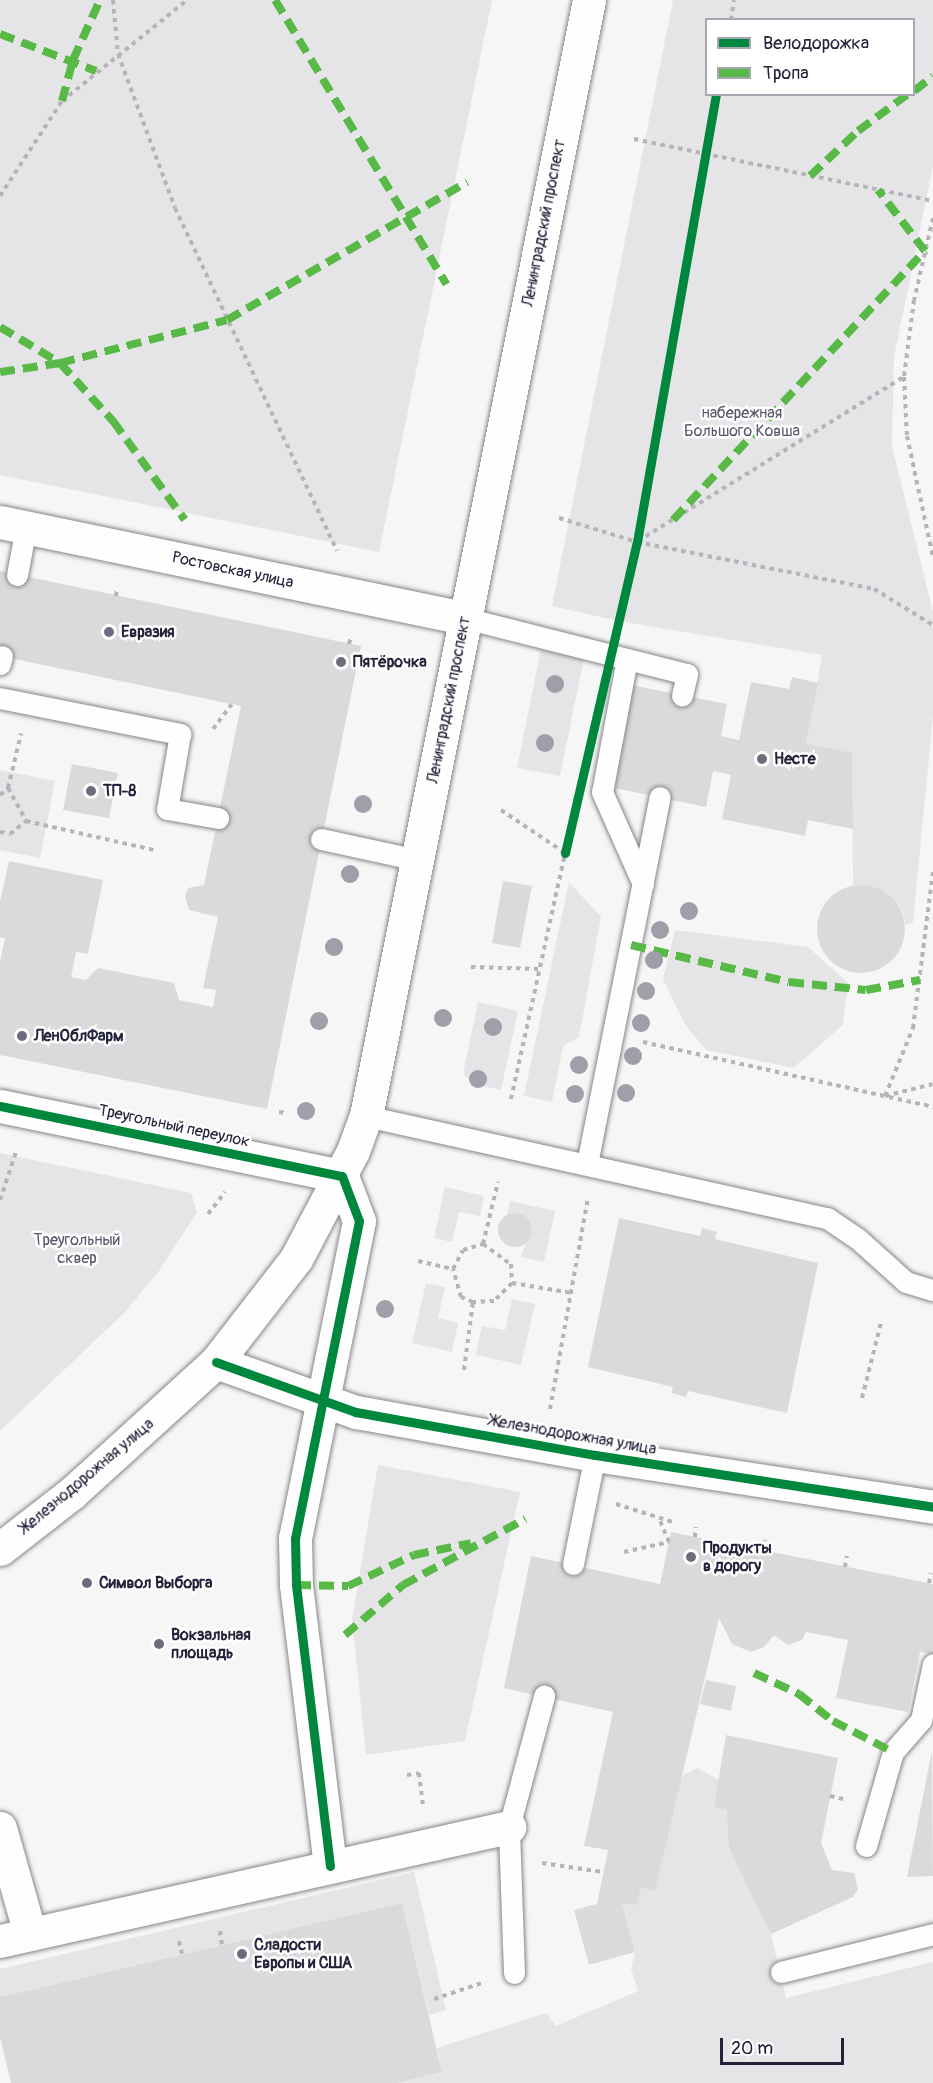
<!DOCTYPE html>
<html>
<head>
<meta charset="utf-8">
<style>
  body { margin:0 }
  #map { position:relative; width:933px; height:2083px; overflow:hidden; background:#f6f6f7; font-family:Pangolin,sans-serif }
  div>[style] { position:absolute }
  [style*='--x'] { left:calc(var(--x)*1px); top:calc(var(--y)*1px); width:calc(var(--w)*1px); rotate:calc(var(--a)*1deg) }
  .built>* { inset:0; background:#e5e5e8 }
  .building>* { inset:0; background:#dadadd }
  .round { border-radius:50% }
  .path>* { height:4px; margin-top:-2px; transform-origin:0; background:repeating-linear-gradient(90deg,#b5b5b9 0 4.5px,transparent 0 9px) }
  .roads { filter:drop-shadow(0 0 2px #86868b) drop-shadow(0 0 2px #86868b) }
  .service>* { height:21px; margin:-10.5px; padding:0 10.5px; transform-origin:10.5px; border-radius:10.5px; background:#fefefe }
  .minor>* { height:33px; margin:-16.5px; padding:0 16.5px; transform-origin:16.5px; border-radius:16.5px; background:#fefefe }
  .primary>* { height:33px; margin:-16.5px; padding:0 16.5px; transform-origin:16.5px; border-radius:16.5px; background:#fefefe }
  .quiet>* { height:8px; margin-top:-4px; transform-origin:0; background:repeating-linear-gradient(90deg,#58b947 0 15px,transparent 0 23px) }
  .cycleway>* { height:9px; margin:-4.5px; padding:0 4.5px; transform-origin:4.5px; border-radius:4.5px; background:#00873e }
  .trees>* { width:18px; height:18px; margin:-9px; border-radius:50%; background:#9f9faa }
  .dots>* { width:16px; height:16px; translate:-50% -50%; box-sizing:border-box; border:3px solid #fff; border-radius:50% }
  span { translate:-50% -50%; white-space:nowrap; text-align:center; line-height:1.15; -webkit-text-stroke:5px #fff; paint-order:stroke }
  .street-label { font-size:16px; color:#22223b }
  .park-label { font-size:16px; color:#58586b }
  .poi-label { font-size:16px; color:#22223b; font-weight:700 }
  .left { translate:0 -50%; text-align:left }
  .legend { position:absolute; left:705px; top:18px; width:210px; height:78px; box-sizing:border-box; background:#fff; border:2px solid #a7a7b1; margin:0; padding:8px 10px; list-style:none; font-size:18px; color:#22223b }
  .legend li { display:flex; align-items:center; gap:12px; height:30px }
  .legend b { width:30px; border:2px solid #a7a7b1 }
  .scale { position:absolute; left:720px; top:2038px; width:124px; height:27px; box-sizing:border-box; border:3px solid #22223b; border-top:0; padding-left:8px; font-size:18px; line-height:21px; white-space:nowrap; color:#22223b; -webkit-text-stroke:4px #fff; paint-order:stroke }
</style>
</head>
<body>
<div id="map">
  <div class="built">
    <div style="clip-path:polygon(0 0,492px 0,379px 552px,0 475px)"></div>
    <div style="clip-path:polygon(evenodd,673px 0,933px 0,933px 166px,894px 357px,892px 447px,933px 612px,933px 716px,913px 922px,906px 925px,901px 909px,888px 893px,853px 885px,852px 754px,806px 744px,822px 655px,618px 621px,552px 606px,673px 0,706px 20px,914px 20px,914px 94px,706px 94px,706px 20px)"></div>
    <div style="clip-path:polygon(544px 634px,587px 643px,560px 776px,517px 768px)"></div>
    <div style="clip-path:polygon(0 770px,55px 781px,40px 858px,0 850px)"></div>
    <div style="clip-path:polygon(569px 882px,601px 917px,579px 1037px,563px 1046px,552px 1102px,524px 1096px)"></div>
    <div style="clip-path:polygon(675px 930px,808px 947px,848px 983px,843px 1025px,793px 1068px,706px 1050px,684px 1023px,663px 979px)"></div>
    <div style="clip-path:polygon(478px 1002px,518px 1011px,501px 1090px,473px 1084px,463px 1074px)"></div>
    <div style="clip-path:polygon(0 1153px,191px 1193px,197px 1212px,159px 1271px,125px 1312px,0 1431px)"></div>
    <div style="clip-path:polygon(445px 1187px,484px 1196px,480px 1216px,459px 1212px,452px 1242px,434px 1238px)"></div>
    <div style="clip-path:polygon(510px 1201px,555px 1211px,544px 1262px,521px 1257px,532px 1224px,520px 1213px,507px 1214px)"></div>
    <div style="clip-path:polygon(426px 1283px,445px 1287px,438px 1318px,458px 1323px,452px 1352px,412px 1343px)"></div>
    <div style="clip-path:polygon(512px 1299px,535px 1304px,521px 1365px,476px 1355px,482px 1326px,505px 1330px)"></div>
    <div style="clip-path:polygon(378px 1465px,520px 1492px,465px 1741px,366px 1755px,352px 1619px)"></div>
    <div style="clip-path:polygon(697px 1768px,719px 1780px,714px 1807px,727px 1810px,771px 1934px,786px 1998px,933px 1962px,933px 2083px,397px 2083px,442px 2072px,437px 2048px,546px 2013px,556px 2026px,638px 1991px,631px 1969px,635px 1952px,622px 1903px,637px 1905px,641px 1887px,655px 1890px,680px 1777px)"></div>
    <div style="clip-path:polygon(414px 1872px,446px 2010px,429px 2015px,402px 1903px,0 1997px,0 1969px)"></div>
  </div>
  <div class="building">
    <div style="clip-path:polygon(0 571px,361px 646px,267px 1109px,0 1055px,0 962px,5px 938px,0 937px,0 902px,9px 861px,103px 880px,88px 954px,76px 952px,71px 977px,86px 980px,98px 968px,174px 983px,179px 1000px,213px 1007px,216px 990px,203px 988px,218px 917px,189px 910px,185px 896px,188px 888px,204px 885px,241px 706px,0 656px)"></div>
    <div style="clip-path:polygon(792px 677px,818px 683px,806px 744px,852px 753px,853px 829px,808px 820px,805px 836px,722px 819px,731px 775px,713px 771px,706px 807px,610px 787px,631px 685px,727px 704px,721px 736px,739px 740px,751px 682px,789px 689px)"></div>
    <div style="clip-path:polygon(72px 764px,118px 773px,109px 818px,63px 810px)"></div>
    <div style="clip-path:polygon(503px 881px,532px 886px,520px 948px,492px 943px)"></div>
    <div class="round" style="left:817px;top:885px;width:88px;height:88px"></div>
    <div class="round" style="left:498px;top:1213px;width:34px;height:34px"></div>
    <div style="clip-path:polygon(619px 1218px,700px 1236px,702px 1228px,717px 1232px,715px 1239px,818px 1263px,787px 1413px,688px 1391px,686px 1397px,671px 1393px,673px 1387px,588px 1367px)"></div>
    <div style="clip-path:polygon(671px 1532px,933px 1584px,933px 1654px,920px 1652px,908px 1712px,836px 1698px,848px 1640px,806px 1632px,802px 1640px,788px 1645px,774px 1635px,764px 1647px,751px 1652px,732px 1644px,719px 1618px,655px 1891px,641px 1887px,637px 1905px,622px 1903px,635px 1952px,589px 1965px,574px 1910px,597px 1904px,608px 1850px,584px 1846px,613px 1712px,504px 1688px,531px 1556px,660px 1584px)"></div>
    <div style="clip-path:polygon(706px 1680px,736px 1686px,731px 1711px,700px 1704px)"></div>
    <div style="clip-path:polygon(726px 1735px,838px 1758px,821px 1843px,832px 1870px,854px 1873px,858px 1889px,853px 1897px,771px 1934px,729px 1848px,727px 1810px,714px 1807px)"></div>
    <div style="clip-path:polygon(932px 1751px,933px 1876px,907px 1877px)"></div>
    <div style="clip-path:polygon(402px 1903px,442px 2072px,397px 2083px,11px 2083px,0 2037px,0 1997px)"></div>
  </div>
  <div class="path">
    <div style="--x:113;--y:0;--w:54;--a:84.7"></div>
    <div style="--x:118;--y:54;--w:164;--a:69.7"></div>
    <div style="--x:175;--y:208;--w:379;--a:64.7"></div>
    <div style="--x:731;--y:20;--w:20;--a:-81"></div>
    <div style="--x:634;--y:139;--w:305;--a:11.7"></div>
    <div style="--x:0;--y:196;--w:113;--a:-56.9"></div>
    <div style="--x:62;--y:101;--w:161;--a:-38.9"></div>
    <div style="--x:933;--y:218;--w:84;--a:103"></div>
    <div style="--x:914;--y:300;--w:78;--a:97.4"></div>
    <div style="--x:904;--y:377;--w:59;--a:87.1"></div>
    <div style="--x:907;--y:436;--w:124;--a:77.9"></div>
    <div style="--x:559;--y:518;--w:82;--a:17.1"></div>
    <div style="--x:637;--y:542;--w:242;--a:11.2"></div>
    <div style="--x:874;--y:589;--w:69;--a:31.4"></div>
    <div style="--x:638;--y:541;--w:312;--a:-31.7"></div>
    <div style="--x:116;--y:596;--w:9;--a:-84"></div>
    <div style="--x:618;--y:625;--w:85;--a:-77.1"></div>
    <div style="--x:637;--y:542;--w:455;--a:-80"></div>
    <div style="--x:349;--y:644;--w:8;--a:-76"></div>
    <div style="--x:358;--y:660;--w:9;--a:13"></div>
    <div style="--x:213;--y:729;--w:31;--a:-53"></div>
    <div style="--x:8;--y:788;--w:38;--a:61"></div>
    <div style="--x:26;--y:821;--w:135;--a:12.8"></div>
    <div style="--x:0;--y:795;--w:11;--a:-41"></div>
    <div style="--x:8;--y:788;--w:56;--a:-76.5"></div>
    <div style="--x:501;--y:810;--w:77;--a:33.9"></div>
    <div style="--x:0;--y:832;--w:10;--a:11"></div>
    <div style="--x:10;--y:834;--w:21;--a:-39"></div>
    <div style="--x:471;--y:967;--w:67;--a:1.7"></div>
    <div style="--x:643;--y:1042;--w:297;--a:12.6"></div>
    <div style="--x:885;--y:1096;--w:74;--a:-67.6"></div>
    <div style="--x:913;--y:1028;--w:157;--a:-82.7"></div>
    <div style="--x:885;--y:1096;--w:49;--a:-14"></div>
    <div style="--x:511;--y:1099;--w:293;--a:-77.6"></div>
    <div style="--x:279;--y:1112;--w:7;--a:8"></div>
    <div style="--x:0;--y:1200;--w:54;--a:-71.6"></div>
    <div style="--x:208;--y:1214;--w:28;--a:-52"></div>
    <div style="--x:483;--y:1244;--w:34;--a:36"></div>
    <div style="--x:511;--y:1264;--w:19;--a:87"></div>
    <div style="--x:512;--y:1283;--w:25;--a:135"></div>
    <div style="--x:494;--y:1301;--w:21;--a:177"></div>
    <div style="--x:473;--y:1302;--w:13;--a:-157"></div>
    <div style="--x:461;--y:1297;--w:29;--a:-106"></div>
    <div style="--x:453;--y:1269;--w:21;--a:-62"></div>
    <div style="--x:463;--y:1250;--w:21;--a:-17"></div>
    <div style="--x:483;--y:1244;--w:64;--a:-76.4"></div>
    <div style="--x:418;--y:1261;--w:36;--a:13"></div>
    <div style="--x:512;--y:1283;--w:61;--a:9.5"></div>
    <div style="--x:464;--y:1370;--w:69;--a:-82.5"></div>
    <div style="--x:862;--y:1398;--w:77;--a:-75.8"></div>
    <div style="--x:550;--y:1409;--w:214;--a:-79.8"></div>
    <div style="--x:616;--y:1504;--w:60;--a:17.5"></div>
    <div style="--x:695;--y:1537;--w:10;--a:-84"></div>
    <div style="--x:763;--y:1550;--w:10;--a:-79"></div>
    <div style="--x:624;--y:1552;--w:46;--a:-12.5"></div>
    <div style="--x:669;--y:1542;--w:26;--a:-113"></div>
    <div style="--x:845;--y:1567;--w:11;--a:-80"></div>
    <div style="--x:929;--y:1583;--w:10;--a:-79"></div>
    <div style="--x:407;--y:1775;--w:12;--a:-9"></div>
    <div style="--x:419;--y:1773;--w:34;--a:83"></div>
    <div style="--x:830;--y:1796;--w:17;--a:13"></div>
    <div style="--x:542;--y:1863;--w:62;--a:8.4"></div>
    <div style="--x:220;--y:1931;--w:14;--a:82"></div>
    <div style="--x:179;--y:1941;--w:13;--a:77"></div>
    <div style="--x:434;--y:1999;--w:54;--a:-18.4"></div>
  </div>
  <div class="roads">
    <div class="service">
      <div style="--x:17;--y:575;--w:49;--a:-79.4"></div>
      <div style="--x:465;--y:618;--w:229;--a:14.2"></div>
      <div style="--x:687;--y:674;--w:22;--a:103"></div>
      <div style="--x:627;--y:659;--w:135;--a:100.6"></div>
      <div style="--x:602;--y:792;--w:101;--a:66"></div>
      <div style="--x:0;--y:664;--w:8;--a:-76"></div>
      <div style="--x:0;--y:698;--w:184;--a:11.3"></div>
      <div style="--x:180;--y:734;--w:76;--a:99.8"></div>
      <div style="--x:167;--y:809;--w:52;--a:10"></div>
      <div style="--x:321;--y:839;--w:98;--a:12.3"></div>
      <div style="--x:366;--y:1116;--w:472;--a:12.5"></div>
      <div style="--x:827;--y:1218;--w:37;--a:34"></div>
      <div style="--x:858;--y:1239;--w:64;--a:41.9"></div>
      <div style="--x:906;--y:1282;--w:28;--a:17"></div>
      <div style="--x:587;--y:1164;--w:374;--a:-78.8"></div>
      <div style="--x:573;--y:1564;--w:111;--a:-78.6"></div>
      <div style="--x:866;--y:1846;--w:98;--a:-74"></div>
      <div style="--x:893;--y:1752;--w:43;--a:-48.8"></div>
      <div style="--x:921;--y:1720;--w:57;--a:-77.9"></div>
      <div style="--x:781;--y:1972;--w:157;--a:-14"></div>
      <div style="--x:514;--y:1973;--w:146;--a:-92"></div>
      <div style="--x:509;--y:1827;--w:136;--a:-75"></div>
    </div>
    <div class="minor">
      <div style="--x:0;--y:522;--w:475;--a:11.7"></div>
      <div style="--x:0;--y:1106;--w:349;--a:11.6"></div>
      <div style="--x:342;--y:1176;--w:48;--a:69.3"></div>
      <div style="--x:359;--y:1221;--w:323;--a:101.4"></div>
      <div style="--x:295;--y:1538;--w:47;--a:88.8"></div>
      <div style="--x:296;--y:1585;--w:283;--a:83.1"></div>
      <div style="--x:216;--y:1362;--w:149;--a:19.7"></div>
      <div style="--x:356;--y:1412;--w:243;--a:10.2"></div>
      <div style="--x:595;--y:1455;--w:342;--a:8.7"></div>
      <div style="--x:0;--y:1828;--w:110;--a:74.2"></div>
      <div style="--x:0;--y:1941;--w:522;--a:-12.62"></div>
    </div>
    <div class="primary">
      <div style="--x:0;--y:1549;--w:91;--a:-37.9"></div>
      <div style="--x:72;--y:1493;--w:195;--a:-42.3"></div>
      <div style="--x:216;--y:1362;--w:130;--a:-52.2"></div>
      <div style="--x:296;--y:1259;--w:122;--a:-62.2"></div>
      <div style="--x:353;--y:1151;--w:37;--a:-70"></div>
      <div style="--x:366;--y:1116;--w:1138;--a:-78.7"></div>
    </div>
  </div>
  <div class="quiet">
    <div style="--x:275;--y:0;--w:332;--a:58.9"></div>
    <div style="--x:0;--y:34;--w:103;--a:21.1"></div>
    <div style="--x:914;--y:91;--w:24;--a:-38"></div>
    <div style="--x:62;--y:101;--w:42;--a:-75"></div>
    <div style="--x:73;--y:60;--w:66;--a:-65.8"></div>
    <div style="--x:810;--y:176;--w:66;--a:-43.2"></div>
    <div style="--x:858;--y:131;--w:62;--a:-36.5"></div>
    <div style="--x:0;--y:327;--w:70;--a:31"></div>
    <div style="--x:60;--y:363;--w:79;--a:47.6"></div>
    <div style="--x:113;--y:421;--w:122;--a:54"></div>
    <div style="--x:0;--y:372;--w:61;--a:-8.5"></div>
    <div style="--x:60;--y:363;--w:172;--a:-14.4"></div>
    <div style="--x:227;--y:320;--w:277;--a:-29.9"></div>
    <div style="--x:673;--y:520;--w:369;--a:-46.9"></div>
    <div style="--x:925;--y:251;--w:77;--a:-127.6"></div>
    <div style="--x:631;--y:945;--w:162;--a:13.2"></div>
    <div style="--x:789;--y:982;--w:77;--a:5.9"></div>
    <div style="--x:866;--y:990;--w:55;--a:-10.5"></div>
    <div style="--x:296;--y:1585;--w:52;--a:1.1"></div>
    <div style="--x:348;--y:1586;--w:73;--a:-25.2"></div>
    <div style="--x:414;--y:1555;--w:58;--a:-11.9"></div>
    <div style="--x:345;--y:1635;--w:77;--a:-40.8"></div>
    <div style="--x:403;--y:1585;--w:139;--a:-28.4"></div>
    <div style="--x:754;--y:1673;--w:50;--a:25"></div>
    <div style="--x:799;--y:1694;--w:43;--a:38.5"></div>
    <div style="--x:833;--y:1721;--w:68;--a:27.3"></div>
  </div>
  <div class="cycleway">
    <div style="--x:565;--y:853;--w:319;--a:-77"></div>
    <div style="--x:637;--y:542;--w:455;--a:-80"></div>
    <div style="--x:0;--y:1106;--w:349;--a:11.6"></div>
    <div style="--x:342;--y:1176;--w:48;--a:69.3"></div>
    <div style="--x:359;--y:1221;--w:323;--a:101.4"></div>
    <div style="--x:295;--y:1538;--w:47;--a:88.8"></div>
    <div style="--x:296;--y:1585;--w:283;--a:83.1"></div>
    <div style="--x:216;--y:1362;--w:149;--a:19.7"></div>
    <div style="--x:356;--y:1412;--w:243;--a:10.2"></div>
    <div style="--x:595;--y:1455;--w:342;--a:8.7"></div>
  </div>
  <div class="trees">
    <div style="left:555px;top:684px"></div>
    <div style="left:545px;top:743px"></div>
    <div style="left:363px;top:804px"></div>
    <div style="left:350px;top:874px"></div>
    <div style="left:689px;top:911px"></div>
    <div style="left:660px;top:930px"></div>
    <div style="left:334px;top:947px"></div>
    <div style="left:654px;top:960px"></div>
    <div style="left:646px;top:991px"></div>
    <div style="left:443px;top:1018px"></div>
    <div style="left:319px;top:1021px"></div>
    <div style="left:641px;top:1023px"></div>
    <div style="left:493px;top:1027px"></div>
    <div style="left:633px;top:1056px"></div>
    <div style="left:579px;top:1065px"></div>
    <div style="left:478px;top:1079px"></div>
    <div style="left:626px;top:1093px"></div>
    <div style="left:575px;top:1094px"></div>
    <div style="left:306px;top:1111px"></div>
    <div style="left:385px;top:1309px"></div>
  </div>
  <div class="dots">
    <div style="left:109px;top:632px;background:#6c6c7d"></div>
    <div style="left:341px;top:662px;background:#6c6c7d"></div>
    <div style="left:762px;top:759px;background:#6c6c7d"></div>
    <div style="left:91px;top:791px;background:#6c6c7d"></div>
    <div style="left:22px;top:1036px;background:#6c6c7d"></div>
    <div style="left:691px;top:1557px;background:#6c6c7d"></div>
    <div style="left:87px;top:1583px;background:#6c6c7d"></div>
    <div style="left:159px;top:1644px;background:#6c6c7d"></div>
    <div style="left:242px;top:1954px;background:#6c6c7d"></div>
  </div>
  <div class="street-label">
    <span style="left:544px;top:223px;rotate:-79deg">Ленинградский проспект</span>
    <span style="left:233px;top:570px;rotate:12deg">Ростовская улица</span>
    <span style="left:449px;top:700px;rotate:-79deg">Ленинградский проспект</span>
    <span style="left:174px;top:1126px;rotate:12deg">Треугольный переулок</span>
    <span style="left:573px;top:1435px;rotate:10deg">Железнодорожная улица</span>
    <span style="left:87px;top:1476px;rotate:-40deg">Железнодорожная улица</span>
  </div>
  <div class="park-label">
    <span style="left:742px;top:422px">набережная<br>Большого Ковша</span>
    <span style="left:77px;top:1249px">Треугольный<br>сквер</span>
  </div>
  <div class="poi-label">
    <span class="left" style="left:121px;top:632px">Евразия</span>
    <span class="left" style="left:353px;top:662px">Пятёрочка</span>
    <span class="left" style="left:774px;top:759px">Несте</span>
    <span class="left" style="left:103px;top:791px">ТП-8</span>
    <span class="left" style="left:34px;top:1036px">ЛенОблФарм</span>
    <span class="left" style="left:703px;top:1557px">Продукты<br>в дорогу</span>
    <span class="left" style="left:99px;top:1583px">Символ Выборга</span>
    <span class="left" style="left:171px;top:1644px">Вокзальная<br>площадь</span>
    <span class="left" style="left:254px;top:1954px">Сладости<br>Европы и США</span>
  </div>
  <ul class="legend">
  <li><b style="height:8px;background:#00873e"></b>Велодорожка</li>
  <li><b style="height:8px;background:#58b947"></b>Тропа</li>
  </ul>
  <div class="scale">20 m</div>
</div>
</body>
</html>
